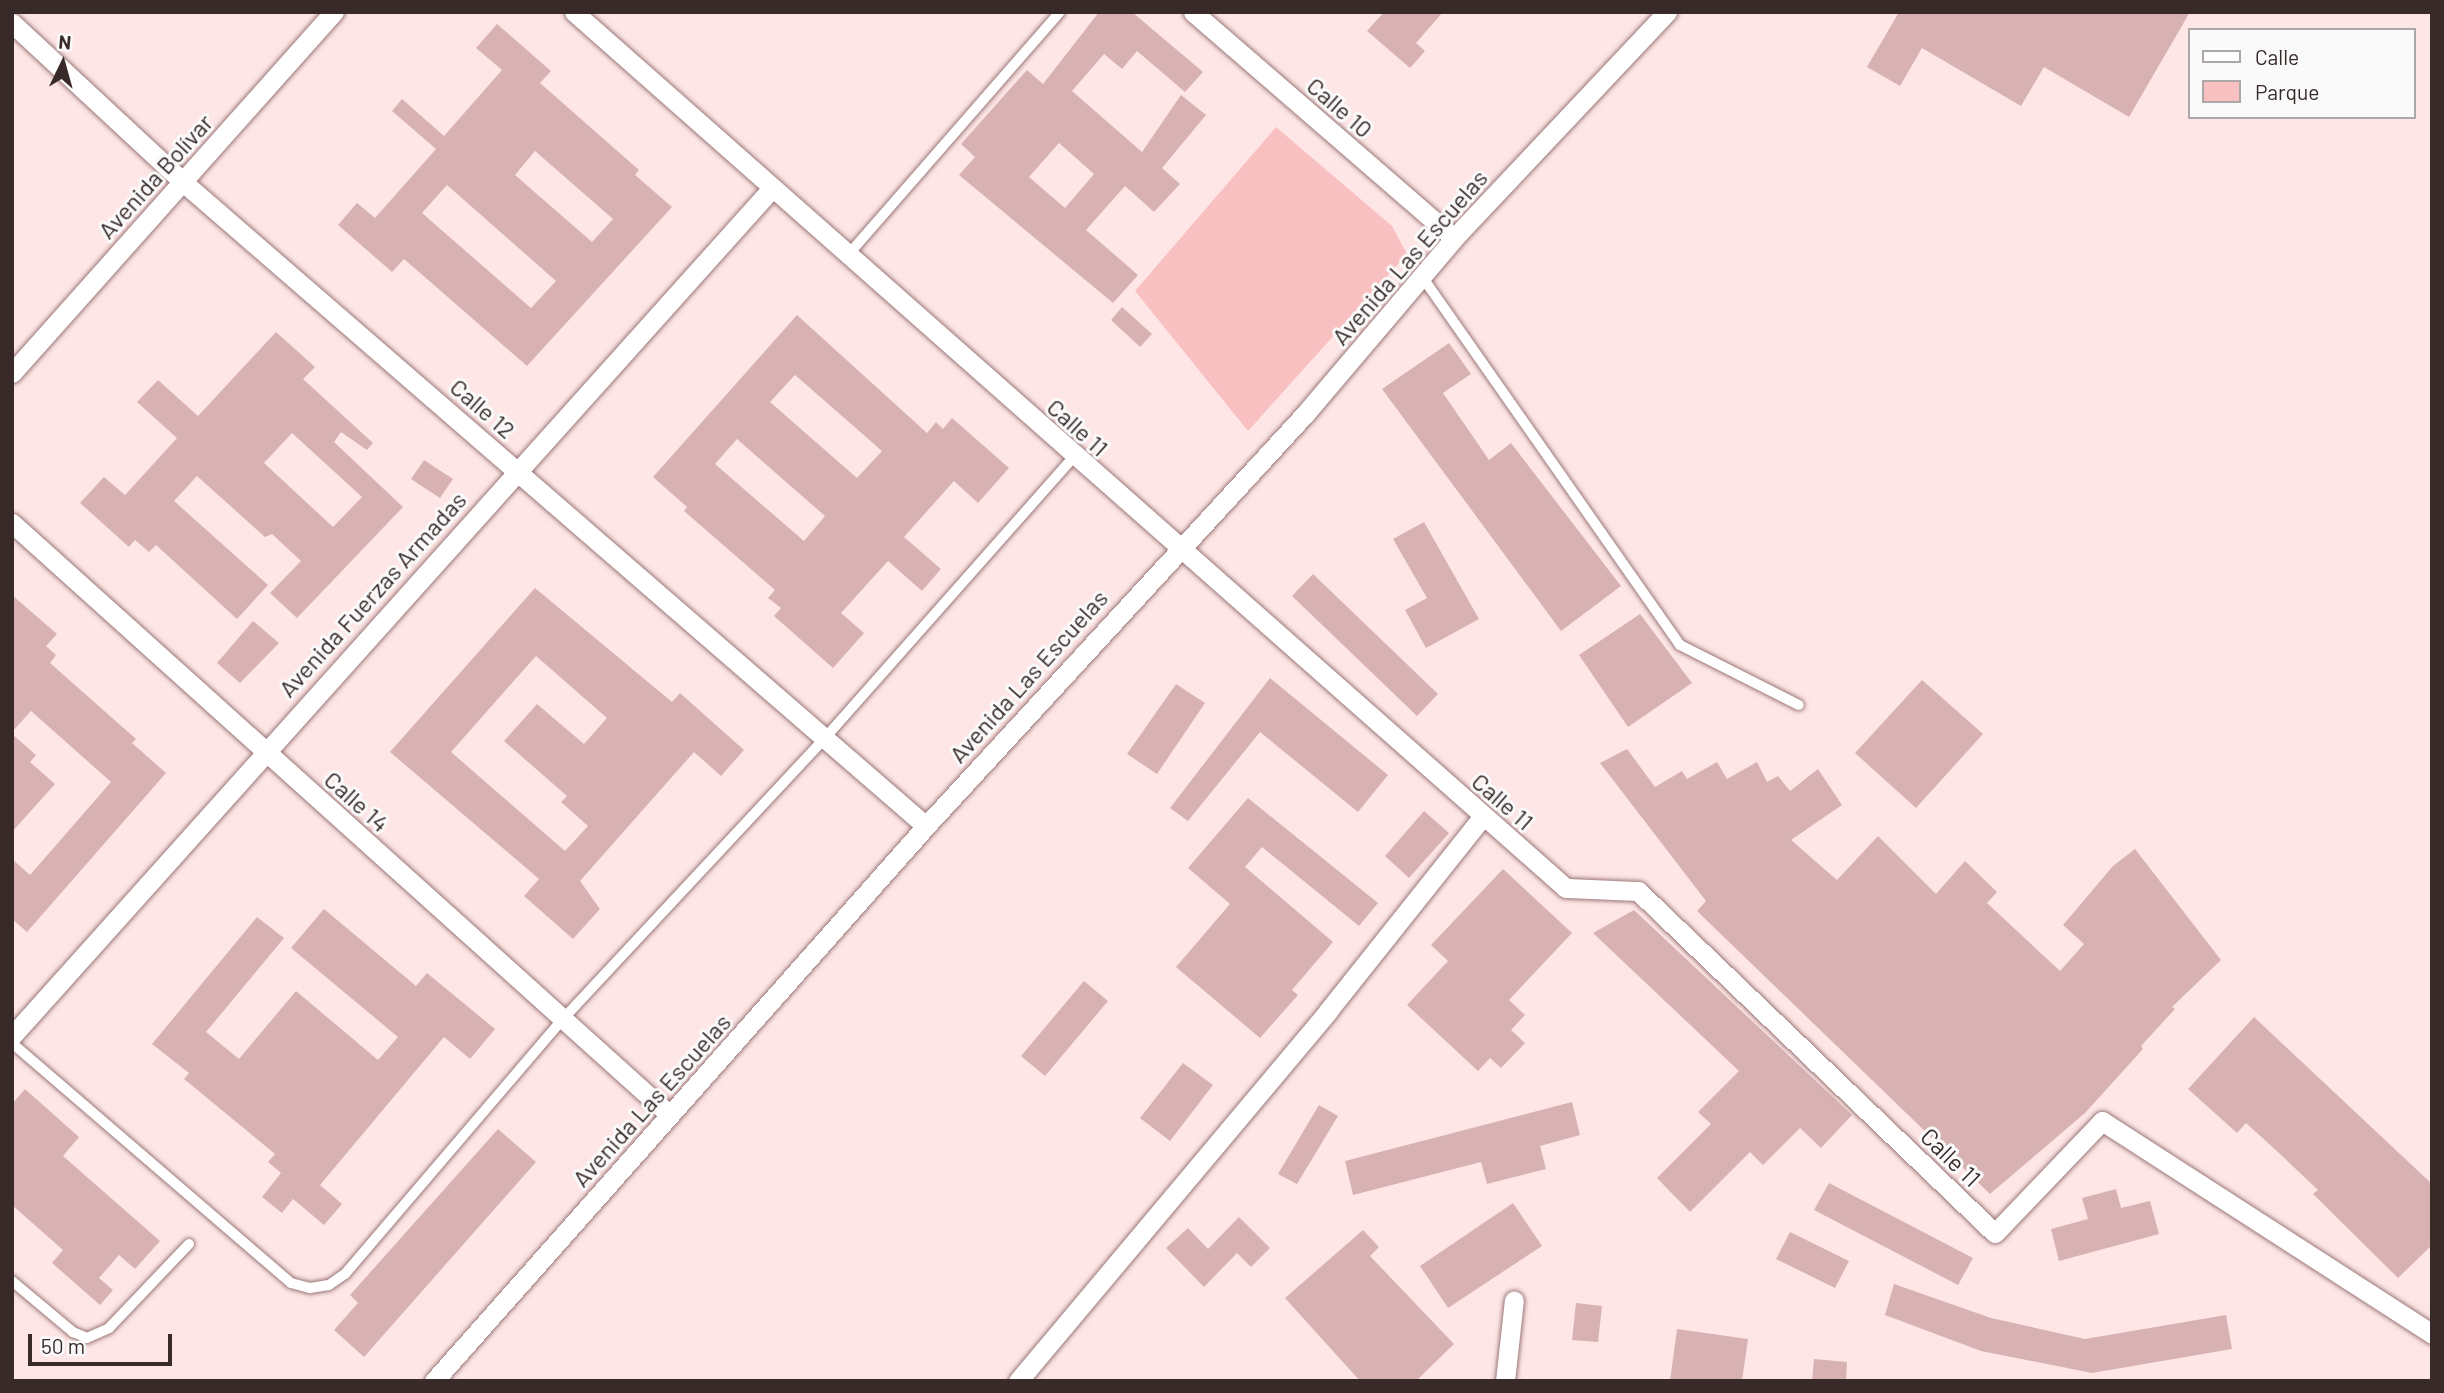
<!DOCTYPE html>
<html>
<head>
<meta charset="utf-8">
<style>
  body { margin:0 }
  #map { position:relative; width:2444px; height:1393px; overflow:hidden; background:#fee6e6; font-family:Barlow,sans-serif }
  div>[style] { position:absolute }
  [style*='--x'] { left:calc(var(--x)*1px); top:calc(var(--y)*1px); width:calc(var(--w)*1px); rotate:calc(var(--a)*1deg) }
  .green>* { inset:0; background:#f9c0c1 }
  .building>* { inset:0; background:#d8b2b3 }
  .roads { filter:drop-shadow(0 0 2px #9b7778) drop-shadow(0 0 2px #9b7778) }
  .service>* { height:10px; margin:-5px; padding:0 5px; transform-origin:5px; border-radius:5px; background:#fff }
  .minor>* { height:19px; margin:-9.5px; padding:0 9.5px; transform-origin:9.5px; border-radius:9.5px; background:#fff }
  span { translate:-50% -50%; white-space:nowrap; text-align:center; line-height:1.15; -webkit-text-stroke:6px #fafafa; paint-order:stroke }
  .street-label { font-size:24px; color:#392a2a }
  .frame { position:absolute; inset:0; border:14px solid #392a2a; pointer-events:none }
  .legend { position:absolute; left:2188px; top:28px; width:228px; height:91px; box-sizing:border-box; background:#fafafa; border:2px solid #ada7a7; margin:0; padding:9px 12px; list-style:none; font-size:21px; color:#392a2a }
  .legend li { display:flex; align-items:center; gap:14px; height:35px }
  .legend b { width:35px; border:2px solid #ada7a7 }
  .north { position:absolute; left:28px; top:28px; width:70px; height:70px; -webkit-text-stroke:5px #fafafa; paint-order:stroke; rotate:5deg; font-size:19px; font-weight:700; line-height:28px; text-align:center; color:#392a2a }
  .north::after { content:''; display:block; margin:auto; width:24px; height:32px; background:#392a2a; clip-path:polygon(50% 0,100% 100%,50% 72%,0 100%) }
  .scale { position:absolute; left:28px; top:1334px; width:144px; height:32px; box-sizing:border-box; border:4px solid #392a2a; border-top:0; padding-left:9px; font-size:21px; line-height:24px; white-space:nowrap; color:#392a2a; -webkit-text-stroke:5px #fafafa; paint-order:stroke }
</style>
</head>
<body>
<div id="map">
  <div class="green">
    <div style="clip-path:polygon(1276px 127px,1392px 226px,1407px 254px,1248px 431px,1135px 291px)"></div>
  </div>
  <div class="building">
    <div style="clip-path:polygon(evenodd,1099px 12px,1132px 12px,1203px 72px,1185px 92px,1137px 51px,1122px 69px,1104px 54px,1072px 91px,1142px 152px,1181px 95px,1206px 115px,1162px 168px,1180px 184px,1154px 212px,1125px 186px,1086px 230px,1138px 275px,1113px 303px,959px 175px,975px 157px,961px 144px,1027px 70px,1043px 84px,1099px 12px,1059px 143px,1094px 174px,1065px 208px,1029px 177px,1059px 143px)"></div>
    <div style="clip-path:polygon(1384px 12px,1443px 12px,1416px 43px,1425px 51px,1410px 68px,1367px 31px)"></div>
    <div style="clip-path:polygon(1899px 12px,2190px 12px,2129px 117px,2044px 67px,2021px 106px,1922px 48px,1900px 86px,1867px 67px)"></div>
    <div style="clip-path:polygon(evenodd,497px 24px,551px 71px,540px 83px,639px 170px,635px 175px,672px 207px,527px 366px,404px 259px,392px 272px,338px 225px,357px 203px,375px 218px,436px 149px,392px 111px,402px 99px,444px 136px,502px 70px,476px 48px,497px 24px,535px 151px,613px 219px,592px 242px,515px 175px,535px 151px,497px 24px,447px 185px,556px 281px,531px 308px,422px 213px,447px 185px)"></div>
    <div style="clip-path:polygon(1122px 307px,1152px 334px,1140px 347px,1111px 320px)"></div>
    <div style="clip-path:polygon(evenodd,797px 315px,927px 433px,936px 422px,943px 429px,952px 418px,1009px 468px,978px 503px,954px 481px,904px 537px,941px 569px,922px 591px,888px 561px,841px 613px,864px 633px,833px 668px,774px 616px,781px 608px,768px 598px,775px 590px,684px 511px,687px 507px,653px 477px,797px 315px,795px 375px,882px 451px,857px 478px,770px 402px,795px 375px,797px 315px,737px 439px,825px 516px,804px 541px,715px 464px,737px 439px)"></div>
    <div style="clip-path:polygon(evenodd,276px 332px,315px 367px,303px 379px,373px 443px,367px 450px,341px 432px,334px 442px,403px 507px,297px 618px,270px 593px,301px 561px,272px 534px,265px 537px,197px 476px,174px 501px,268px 585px,237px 619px,156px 545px,149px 552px,135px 540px,129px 547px,80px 503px,104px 477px,125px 495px,177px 438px,137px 402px,158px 380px,198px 416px,276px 332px,292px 433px,362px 497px,333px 527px,264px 463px,292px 433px)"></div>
    <div style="clip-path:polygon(1449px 343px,1471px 374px,1443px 393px,1489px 460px,1511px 443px,1621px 586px,1561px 631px,1382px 389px)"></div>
    <div style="clip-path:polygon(424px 460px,453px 479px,440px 498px,411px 479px)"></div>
    <div style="clip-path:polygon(1424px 522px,1479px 619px,1426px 648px,1405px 610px,1427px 598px,1393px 539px)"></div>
    <div style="clip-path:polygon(1313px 574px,1438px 694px,1417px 716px,1292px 596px)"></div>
    <div style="clip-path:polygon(evenodd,535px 588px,672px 702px,680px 693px,744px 750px,721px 776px,694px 752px,580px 881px,600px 909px,573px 939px,524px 896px,539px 879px,390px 752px,535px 588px,536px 656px,607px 718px,584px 744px,537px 704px,504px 741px,567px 796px,561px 802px,588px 826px,565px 851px,451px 752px,536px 656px)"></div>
    <div style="clip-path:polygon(12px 595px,57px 634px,46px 646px,56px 655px,50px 663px,136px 739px,132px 743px,166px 773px,27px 932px,12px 919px,12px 859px,30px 875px,111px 782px,31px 711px,12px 732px)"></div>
    <div style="clip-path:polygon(1640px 614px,1692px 683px,1628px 727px,1579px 655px)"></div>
    <div style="clip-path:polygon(253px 621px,279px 643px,240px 683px,217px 663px)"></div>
    <div style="clip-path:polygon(1270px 678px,1388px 775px,1358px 812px,1260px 732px,1188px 821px,1170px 808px)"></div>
    <div style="clip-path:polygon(1922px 680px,1983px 734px,1916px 808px,1855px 753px)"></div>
    <div style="clip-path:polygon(1176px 684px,1205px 703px,1157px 774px,1127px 754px)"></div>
    <div style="clip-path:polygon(12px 734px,36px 755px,30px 762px,55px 784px,12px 832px)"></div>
    <div style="clip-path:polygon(1627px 749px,1655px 787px,1682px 771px,1687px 779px,1717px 762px,1727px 779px,1757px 762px,1767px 782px,1778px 776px,1790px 791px,1818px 769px,1842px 805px,1791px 840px,1837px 880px,1878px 836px,1936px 894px,1965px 861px,1997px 892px,1987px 903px,2060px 971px,2084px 944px,2063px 925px,2113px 866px,2135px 849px,2221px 960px,2172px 1007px,2175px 1009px,2141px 1046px,2143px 1049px,2085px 1113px,1990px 1194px,1697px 911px,1706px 901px,1600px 763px)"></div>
    <div style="clip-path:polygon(1248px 798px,1378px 903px,1359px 926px,1262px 847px,1245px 867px,1333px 942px,1292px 990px,1298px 995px,1260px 1038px,1176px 967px,1230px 904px,1188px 868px)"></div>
    <div style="clip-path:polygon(1424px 811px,1449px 833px,1409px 878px,1385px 856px)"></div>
    <div style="clip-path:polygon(1503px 869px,1572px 933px,1509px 1000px,1525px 1015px,1511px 1030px,1525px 1043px,1501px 1068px,1490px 1058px,1478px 1071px,1407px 1005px,1448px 961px,1431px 945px)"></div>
    <div style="clip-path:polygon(324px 909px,416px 986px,427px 973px,495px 1029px,470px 1059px,444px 1037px,320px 1185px,342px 1204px,324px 1225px,293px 1199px,282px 1213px,262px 1197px,281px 1173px,268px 1162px,275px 1154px,184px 1079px,189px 1073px,152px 1044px,257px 917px,284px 938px,206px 1032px,239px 1059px,296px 991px,378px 1060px,398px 1037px,291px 948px)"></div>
    <div style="clip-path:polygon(1634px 910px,1852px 1115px,1821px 1148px,1800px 1128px,1763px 1165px,1750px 1152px,1690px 1212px,1657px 1178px,1711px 1124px,1698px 1112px,1739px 1071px,1593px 933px)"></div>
    <div style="clip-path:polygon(1084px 981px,1108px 1001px,1045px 1076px,1021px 1056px)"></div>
    <div style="clip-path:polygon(2254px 1017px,2432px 1184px,2432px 1245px,2398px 1278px,2313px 1194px,2318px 1190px,2279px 1153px,2246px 1123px,2237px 1133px,2188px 1089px)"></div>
    <div style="clip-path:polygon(1183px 1063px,1213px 1085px,1170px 1141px,1140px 1118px)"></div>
    <div style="clip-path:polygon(25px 1089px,79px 1137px,63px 1156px,160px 1241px,135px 1269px,119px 1255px,99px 1278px,113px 1290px,100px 1305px,52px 1263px,63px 1250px,12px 1205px,12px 1104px)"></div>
    <div style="clip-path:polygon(1572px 1102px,1580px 1135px,1540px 1146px,1546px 1169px,1487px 1184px,1481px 1162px,1353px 1195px,1345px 1161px)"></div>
    <div style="clip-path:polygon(1319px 1105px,1338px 1116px,1297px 1184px,1278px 1174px)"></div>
    <div style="clip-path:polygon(498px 1129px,536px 1162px,364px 1357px,334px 1330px,358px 1303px,350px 1295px)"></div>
    <div style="clip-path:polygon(1829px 1183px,1973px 1258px,1958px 1285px,1814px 1210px)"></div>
    <div style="clip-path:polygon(2116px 1189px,2121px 1208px,2150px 1201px,2159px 1234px,2059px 1261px,2051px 1229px,2088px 1219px,2082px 1198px)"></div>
    <div style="clip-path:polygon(1513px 1203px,1542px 1246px,1448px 1308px,1420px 1266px)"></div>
    <div style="clip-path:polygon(1239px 1217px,1270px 1248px,1251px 1267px,1237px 1253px,1204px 1287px,1166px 1248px,1188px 1228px,1208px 1249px)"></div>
    <div style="clip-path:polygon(1363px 1230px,1379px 1247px,1370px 1256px,1454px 1344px,1416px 1381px,1360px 1381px,1285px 1298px)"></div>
    <div style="clip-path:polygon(1790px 1232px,1849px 1261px,1835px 1288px,1776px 1259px)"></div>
    <div style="clip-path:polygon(1894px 1284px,1991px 1318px,2085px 1339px,2226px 1315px,2232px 1349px,2092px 1373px,1981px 1351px,1885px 1315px)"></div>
    <div style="clip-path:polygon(1576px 1303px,1602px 1306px,1598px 1342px,1572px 1340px)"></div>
    <div style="clip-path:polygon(1677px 1329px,1748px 1339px,1742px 1381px,1670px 1381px)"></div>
    <div style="clip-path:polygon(1814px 1359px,1847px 1362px,1846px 1381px,1812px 1381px)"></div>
  </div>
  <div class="roads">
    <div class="service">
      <div style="--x:848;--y:255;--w:322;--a:-48.9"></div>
      <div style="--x:1423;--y:278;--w:448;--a:55"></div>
      <div style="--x:1680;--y:645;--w:133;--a:26.8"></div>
      <div style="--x:12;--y:1043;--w:368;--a:40.7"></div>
      <div style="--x:291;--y:1283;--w:20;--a:15"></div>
      <div style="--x:310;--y:1288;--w:19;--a:-9"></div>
      <div style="--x:329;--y:1285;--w:19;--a:-35"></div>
      <div style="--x:345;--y:1274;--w:335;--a:-49.5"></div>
      <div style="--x:563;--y:1019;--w:384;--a:-47"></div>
      <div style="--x:825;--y:738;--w:375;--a:-48.5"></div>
      <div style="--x:12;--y:1281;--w:80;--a:39.9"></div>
      <div style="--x:73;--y:1332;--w:15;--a:23"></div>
      <div style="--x:87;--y:1338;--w:24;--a:-24"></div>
      <div style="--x:109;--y:1328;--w:116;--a:-46.4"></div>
    </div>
    <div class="minor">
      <div style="--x:574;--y:12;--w:1323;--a:41.45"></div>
      <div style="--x:1566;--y:888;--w:72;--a:2.4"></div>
      <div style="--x:1638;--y:891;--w:494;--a:43.8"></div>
      <div style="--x:1995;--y:1233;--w:155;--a:-46.3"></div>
      <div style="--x:2102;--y:1121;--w:393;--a:32.8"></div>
      <div style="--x:1193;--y:12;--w:345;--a:40.9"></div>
      <div style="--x:12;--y:23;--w:233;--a:42.9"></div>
      <div style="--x:183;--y:182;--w:983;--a:40.92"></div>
      <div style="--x:12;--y:373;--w:484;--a:-48.3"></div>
      <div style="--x:12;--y:523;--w:885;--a:41.98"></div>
      <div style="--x:12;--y:1036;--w:1139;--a:-48.13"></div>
      <div style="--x:434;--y:1381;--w:742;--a:-48.44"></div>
      <div style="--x:926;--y:826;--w:560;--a:-47.39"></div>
      <div style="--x:1305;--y:414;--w:231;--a:-49.7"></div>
      <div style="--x:1454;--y:238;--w:311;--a:-46.7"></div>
      <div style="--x:1018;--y:1381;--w:483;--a:-50"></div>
      <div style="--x:1328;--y:1011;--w:249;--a:-51.5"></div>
      <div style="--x:1505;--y:1381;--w:81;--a:-83.7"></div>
    </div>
  </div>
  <div class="street-label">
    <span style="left:1340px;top:107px;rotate:41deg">Calle 10</span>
    <span style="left:155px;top:176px;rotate:-48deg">Avenida Bolívar</span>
    <span style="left:1409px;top:257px;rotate:-49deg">Avenida Las Escuelas</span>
    <span style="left:483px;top:408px;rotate:41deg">Calle 12</span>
    <span style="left:1078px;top:427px;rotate:42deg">Calle 11</span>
    <span style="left:372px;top:594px;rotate:-48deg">Avenida Fuerzas Armadas</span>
    <span style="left:1028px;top:676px;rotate:-48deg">Avenida Las Escuelas</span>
    <span style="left:357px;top:801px;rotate:42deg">Calle 14</span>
    <span style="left:1503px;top:801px;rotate:41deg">Calle 11</span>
    <span style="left:651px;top:1100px;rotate:-48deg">Avenida Las Escuelas</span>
    <span style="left:1951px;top:1157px;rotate:44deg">Calle 11</span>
  </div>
  <div class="frame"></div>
  <ul class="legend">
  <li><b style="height:9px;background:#fff"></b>Calle</li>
  <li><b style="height:19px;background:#f9c0c1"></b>Parque</li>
  </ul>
  <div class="north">N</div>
  <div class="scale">50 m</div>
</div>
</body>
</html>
